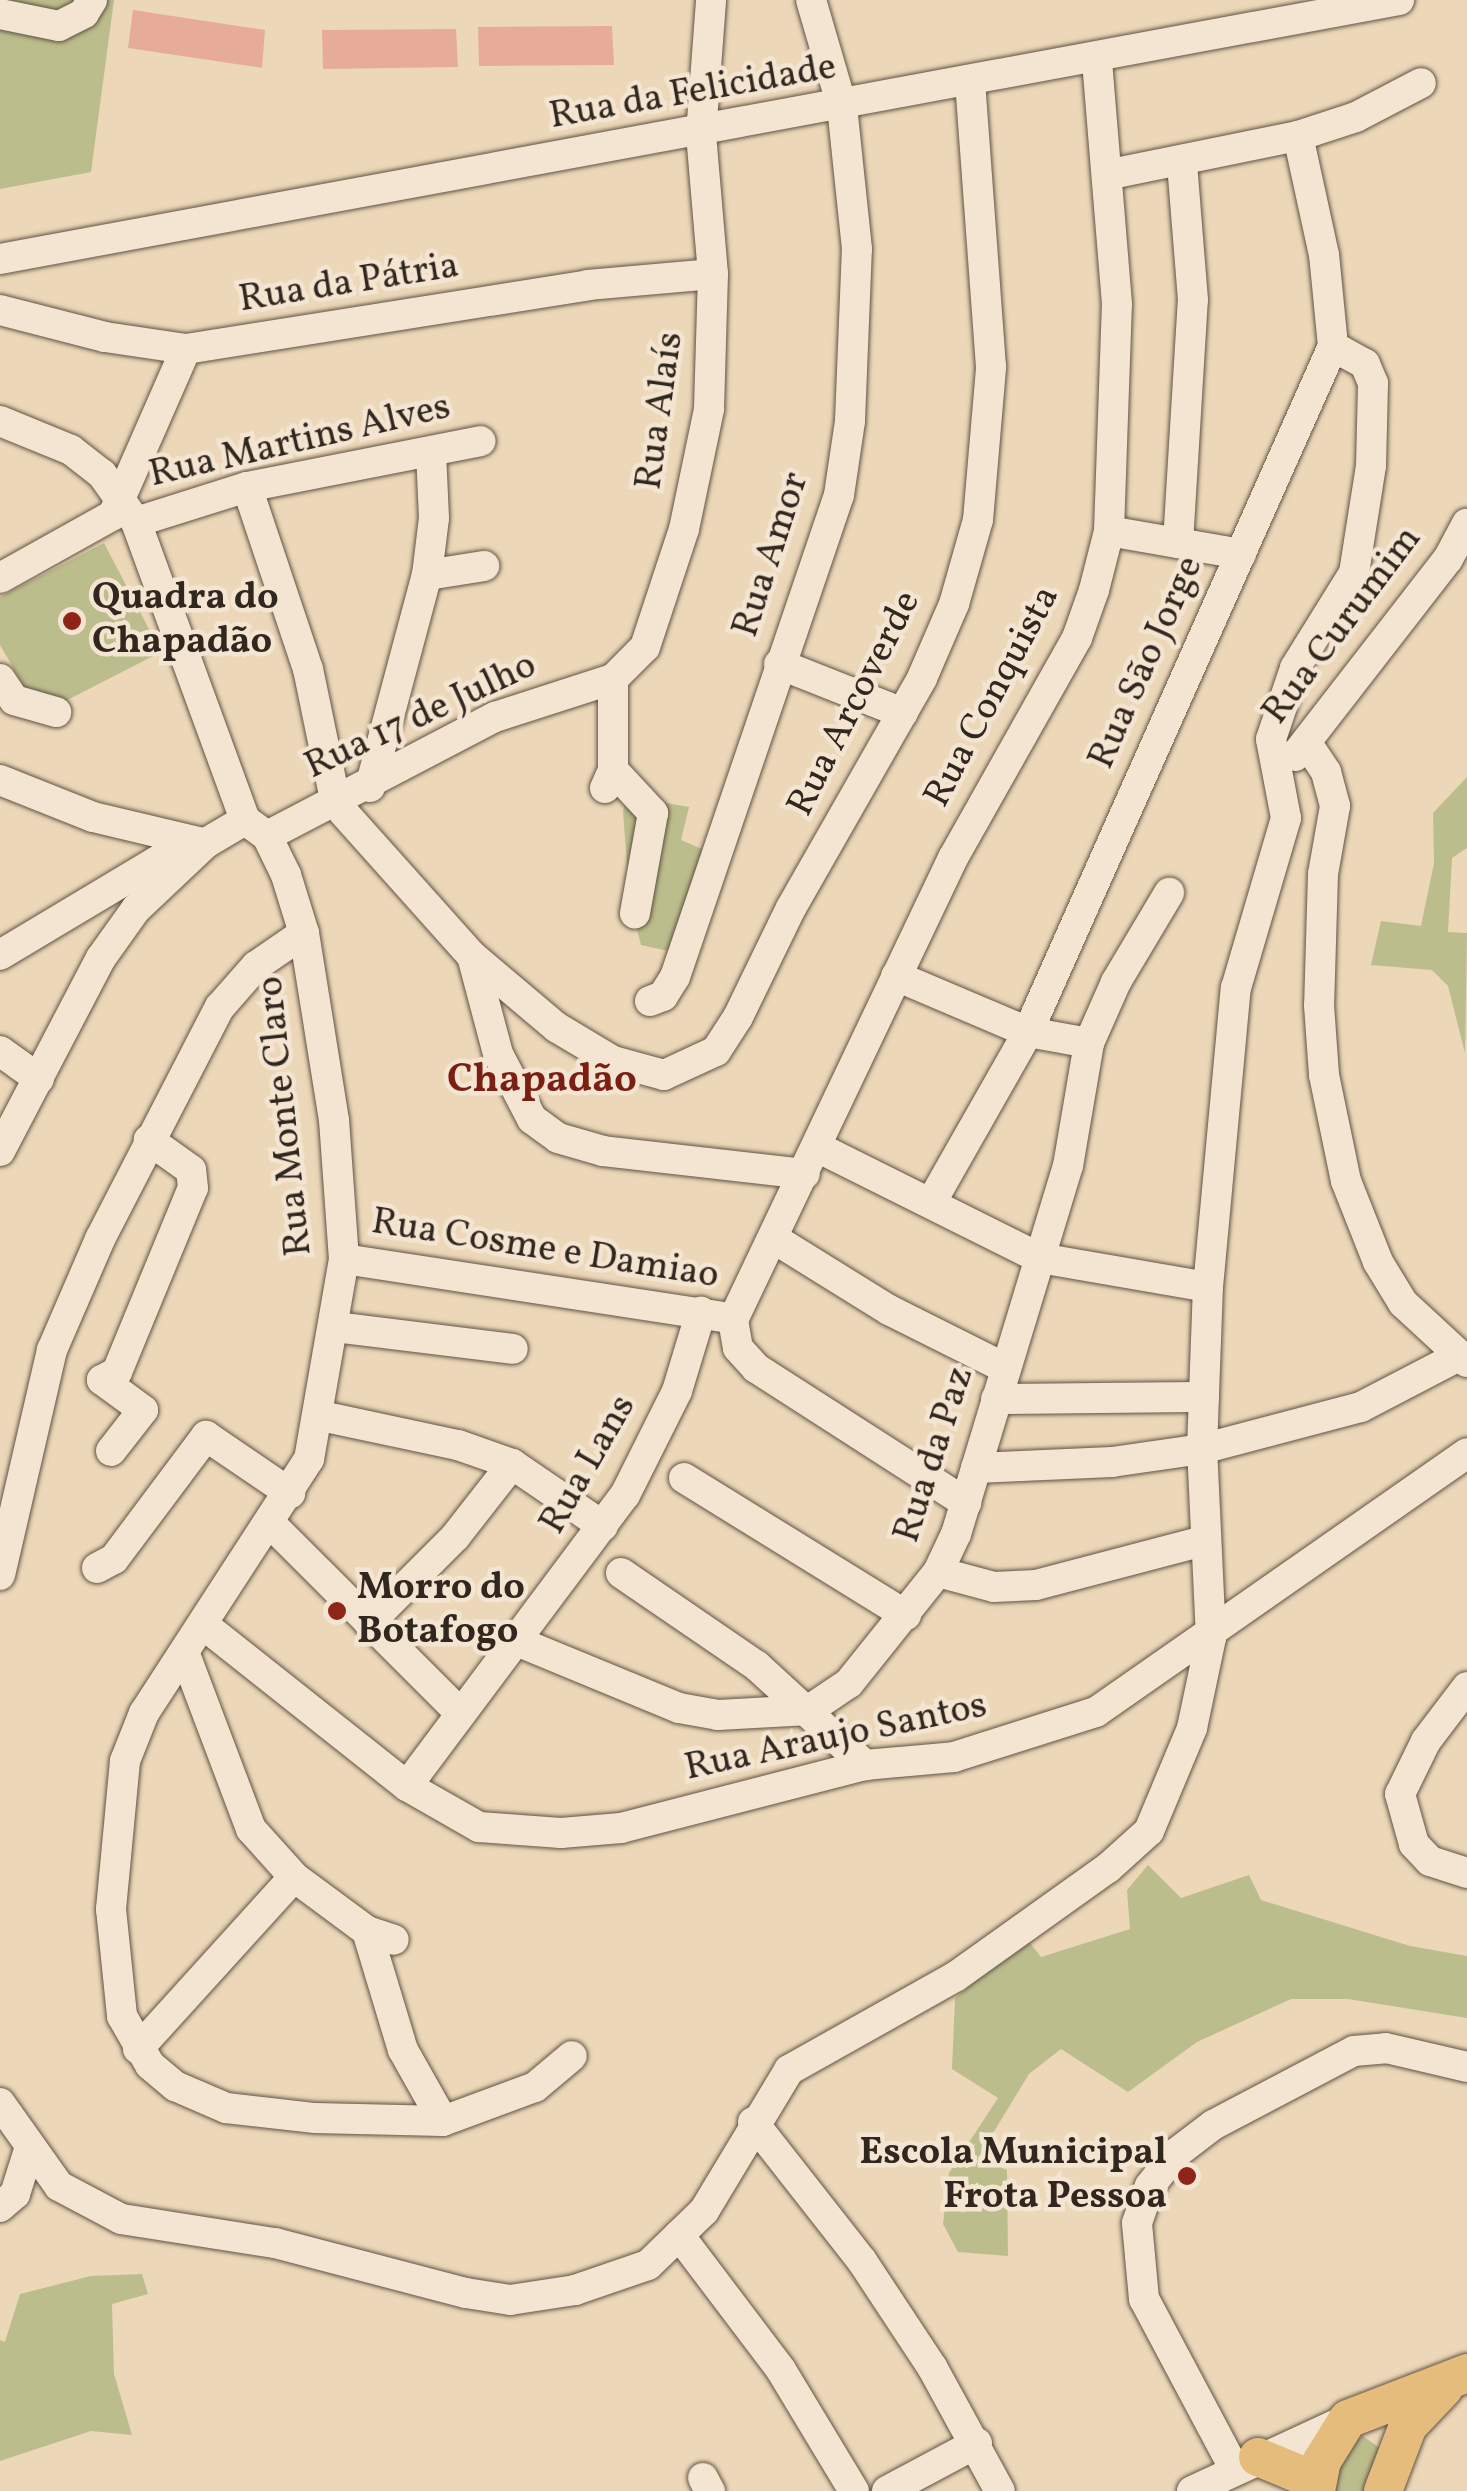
<!DOCTYPE html>
<html>
<head>
<meta charset="utf-8">
<style>
  body { margin:0 }
  #map { position:relative; width:1467px; height:2491px; overflow:hidden; background:#ecd7b8; font-family:Vollkorn,serif }
  div>[style] { position:absolute }
  [style*='--x'] { left:calc(var(--x)*1px); top:calc(var(--y)*1px); width:calc(var(--w)*1px); rotate:calc(var(--a)*1deg) }
  .green>* { inset:0; background:#bcbd8c }
  .building>* { inset:0; background:#e6ac97 }
  .roads { filter:drop-shadow(0 0 2px #605344) drop-shadow(0 0 2px #605344) }
  .minor>* { height:30px; margin:-15px; padding:0 15px; transform-origin:15px; border-radius:15px; background:#f3e5d1 }
  .major>* { height:38px; margin:-19px; padding:0 19px; transform-origin:19px; border-radius:19px; background:#e6bc7c }
  .dots>* { width:28px; height:28px; translate:-50% -50%; box-sizing:border-box; border:5px solid #f3e5d1; border-radius:50% }
  span { translate:-50% -50%; white-space:nowrap; text-align:center; line-height:1.15; -webkit-text-stroke:9px #f3e5d1; paint-order:stroke }
  .street-label { font-size:38px; color:#31271e }
  .poi-label { font-size:38px; color:#31271e; font-weight:700 }
  .left { translate:0 -50%; text-align:left }
  .right { translate:-100% -50%; text-align:right }
  .neighbourhood-label { font-size:40px; color:#7a1f14; font-weight:700 }
</style>
</head>
<body>
<div id="map">
  <div class="green">
    <div style="clip-path:polygon(0 0,114px 0,91px 172px,0 189px)"></div>
    <div style="clip-path:polygon(104px 543px,161px 652px,40px 714px,0 645px,0 597px)"></div>
    <div style="clip-path:polygon(1467px 777px,1467px 848px,1452px 858px,1448px 932px,1467px 933px,1465px 1053px,1448px 986px,1432px 970px,1371px 965px,1381px 921px,1421px 926px,1434px 863px,1433px 813px)"></div>
    <div style="clip-path:polygon(644px 799px,689px 807px,681px 840px,702px 849px,677px 953px,641px 945px,630px 902px,623px 812px,626px 801px)"></div>
    <div style="clip-path:polygon(1148px 1865px,1181px 1898px,1249px 1875px,1261px 1900px,1410px 1946px,1467px 1956px,1467px 2018px,1348px 1999px,1291px 1999px,1197px 2042px,1128px 2092px,1061px 2049px,1029px 2074px,978px 2158px,1007px 2170px,1008px 2256px,958px 2252px,943px 2224px,949px 2173px,998px 2098px,952px 2069px,955px 1998px,1027px 1939px,1041px 1957px,1130px 1929px,1127px 1890px)"></div>
    <div style="clip-path:polygon(142px 2274px,148px 2294px,112px 2304px,114px 2374px,132px 2435px,91px 2431px,0 2461px,0 2340px,5px 2342px,20px 2294px,91px 2276px)"></div>
    <div style="clip-path:polygon(1363px 2436px,1384px 2451px,1366px 2491px,1330px 2491px,1348px 2443px)"></div>
  </div>
  <div class="building">
    <div style="clip-path:polygon(133px 10px,265px 30px,262px 68px,128px 48px)"></div>
    <div style="clip-path:polygon(612px 26px,614px 65px,479px 66px,478px 27px)"></div>
    <div style="clip-path:polygon(456px 29px,458px 67px,323px 69px,322px 30px)"></div>
  </div>
  <div class="roads">
    <div class="minor">
      <div style="--x:0;--y:14;--w:60;--a:11.5"></div>
      <div style="--x:59;--y:26;--w:28;--a:-27"></div>
      <div style="--x:84;--y:13;--w:15;--a:-58"></div>
      <div style="--x:1111;--y:174;--w:191;--a:-11.5"></div>
      <div style="--x:1298;--y:136;--w:61;--a:-18.1"></div>
      <div style="--x:1356;--y:117;--w:73;--a:-27.6"></div>
      <div style="--x:0;--y:259;--w:1423;--a:-10.49"></div>
      <div style="--x:0;--y:310;--w:108;--a:14.4"></div>
      <div style="--x:105;--y:337;--w:82;--a:8.4"></div>
      <div style="--x:186;--y:349;--w:407;--a:-9"></div>
      <div style="--x:588;--y:285;--w:125;--a:-5"></div>
      <div style="--x:0;--y:421;--w:77;--a:22.2"></div>
      <div style="--x:71;--y:450;--w:39;--a:38"></div>
      <div style="--x:102;--y:474;--w:59;--a:54.7"></div>
      <div style="--x:136;--y:522;--w:317;--a:69.9"></div>
      <div style="--x:245;--y:820;--w:27;--a:36"></div>
      <div style="--x:267;--y:836;--w:43;--a:64"></div>
      <div style="--x:286;--y:875;--w:61;--a:72.8"></div>
      <div style="--x:304;--y:933;--w:189;--a:80.9"></div>
      <div style="--x:334;--y:1120;--w:139;--a:85.9"></div>
      <div style="--x:344;--y:1259;--w:203;--a:99.9"></div>
      <div style="--x:309;--y:1459;--w:303;--a:123"></div>
      <div style="--x:144;--y:1713;--w:52;--a:111.6"></div>
      <div style="--x:125;--y:1761;--w:149;--a:95.4"></div>
      <div style="--x:111;--y:1909;--w:108;--a:84.1"></div>
      <div style="--x:122;--y:2016;--w:56;--a:60.3"></div>
      <div style="--x:150;--y:2065;--w:33;--a:40"></div>
      <div style="--x:175;--y:2086;--w:56;--a:23.3"></div>
      <div style="--x:226;--y:2108;--w:90;--a:6.4"></div>
      <div style="--x:315;--y:2118;--w:128;--a:1.3"></div>
      <div style="--x:443;--y:2121;--w:98;--a:-20.3"></div>
      <div style="--x:535;--y:2087;--w:48;--a:-40"></div>
      <div style="--x:247;--y:487;--w:192;--a:71.5"></div>
      <div style="--x:308;--y:669;--w:138;--a:78.3"></div>
      <div style="--x:336;--y:804;--w:204;--a:48.2"></div>
      <div style="--x:472;--y:956;--w:101;--a:75.1"></div>
      <div style="--x:498;--y:1054;--w:73;--a:62.4"></div>
      <div style="--x:532;--y:1119;--w:32;--a:36"></div>
      <div style="--x:558;--y:1138;--w:47;--a:16.1"></div>
      <div style="--x:603;--y:1151;--w:203;--a:6.5"></div>
      <div style="--x:136;--y:522;--w:116;--a:-17.5"></div>
      <div style="--x:247;--y:487;--w:238;--a:-11.1"></div>
      <div style="--x:1109;--y:531;--w:134;--a:9.9"></div>
      <div style="--x:1178;--y:543;--w:243;--a:-86.5"></div>
      <div style="--x:1193;--y:300;--w:138;--a:-94.6"></div>
      <div style="--x:427;--y:575;--w:58;--a:-9"></div>
      <div style="--x:0;--y:578;--w:129;--a:-29.1"></div>
      <div style="--x:113;--y:515;--w:181;--a:-66.3"></div>
      <div style="--x:779;--y:664;--w:133;--a:21.6"></div>
      <div style="--x:0;--y:679;--w:25;--a:56"></div>
      <div style="--x:14;--y:700;--w:44;--a:15.9"></div>
      <div style="--x:1308;--y:745;--w:32;--a:56"></div>
      <div style="--x:1326;--y:772;--w:35;--a:75"></div>
      <div style="--x:1335;--y:806;--w:69;--a:100"></div>
      <div style="--x:1323;--y:874;--w:131;--a:91.7"></div>
      <div style="--x:1319;--y:1005;--w:70;--a:85.9"></div>
      <div style="--x:1324;--y:1075;--w:108;--a:78.3"></div>
      <div style="--x:1346;--y:1181;--w:87;--a:68.4"></div>
      <div style="--x:1378;--y:1262;--w:48;--a:58.6"></div>
      <div style="--x:1403;--y:1303;--w:87;--a:42.7"></div>
      <div style="--x:1295;--y:756;--w:249;--a:-52.2"></div>
      <div style="--x:1448;--y:559;--w:40;--a:-62"></div>
      <div style="--x:613;--y:770;--w:59;--a:47.1"></div>
      <div style="--x:653;--y:813;--w:102;--a:100.2"></div>
      <div style="--x:0;--y:780;--w:100;--a:21.7"></div>
      <div style="--x:93;--y:817;--w:112;--a:13.4"></div>
      <div style="--x:370;--y:787;--w:220;--a:-75"></div>
      <div style="--x:427;--y:575;--w:57;--a:-83"></div>
      <div style="--x:434;--y:518;--w:66;--a:-92.6"></div>
      <div style="--x:605;--y:788;--w:20;--a:-66"></div>
      <div style="--x:613;--y:770;--w:91;--a:-90"></div>
      <div style="--x:267;--y:836;--w:257;--a:-27.6"></div>
      <div style="--x:495;--y:717;--w:124;--a:-17.9"></div>
      <div style="--x:613;--y:679;--w:45;--a:-45"></div>
      <div style="--x:645;--y:647;--w:124;--a:-71.7"></div>
      <div style="--x:684;--y:529;--w:123;--a:-78.2"></div>
      <div style="--x:709;--y:409;--w:135;--a:-88.3"></div>
      <div style="--x:713;--y:274;--w:141;--a:-94.9"></div>
      <div style="--x:701;--y:134;--w:134;--a:-85.7"></div>
      <div style="--x:0;--y:955;--w:212;--a:-30.9"></div>
      <div style="--x:472;--y:956;--w:110;--a:40.2"></div>
      <div style="--x:556;--y:1027;--w:66;--a:30.8"></div>
      <div style="--x:613;--y:1061;--w:53;--a:15.4"></div>
      <div style="--x:664;--y:1075;--w:57;--a:-24.8"></div>
      <div style="--x:716;--y:1051;--w:40;--a:-57.1"></div>
      <div style="--x:738;--y:1017;--w:121;--a:-64.1"></div>
      <div style="--x:791;--y:908;--w:265;--a:-60.3"></div>
      <div style="--x:922;--y:678;--w:81;--a:-66.6"></div>
      <div style="--x:954;--y:604;--w:87;--a:-74.1"></div>
      <div style="--x:978;--y:520;--w:154;--a:-85.1"></div>
      <div style="--x:991;--y:367;--w:284;--a:-94.2"></div>
      <div style="--x:896;--y:976;--w:143;--a:23"></div>
      <div style="--x:1028;--y:1032;--w:62;--a:10.2"></div>
      <div style="--x:650;--y:1001;--w:14;--a:-21"></div>
      <div style="--x:663;--y:996;--w:22;--a:-58"></div>
      <div style="--x:675;--y:977;--w:509;--a:-71.21"></div>
      <div style="--x:839;--y:495;--w:75;--a:-81.5"></div>
      <div style="--x:850;--y:421;--w:172;--a:-87.7"></div>
      <div style="--x:857;--y:249;--w:144;--a:-96"></div>
      <div style="--x:842;--y:106;--w:110;--a:-106.3"></div>
      <div style="--x:0;--y:1051;--w:48;--a:35.7"></div>
      <div style="--x:819;--y:1148;--w:247;--a:26.5"></div>
      <div style="--x:1040;--y:1258;--w:170;--a:9.8"></div>
      <div style="--x:0;--y:1151;--w:218;--a:-62.4"></div>
      <div style="--x:101;--y:958;--w:60;--a:-54.5"></div>
      <div style="--x:136;--y:909;--w:96;--a:-43.3"></div>
      <div style="--x:206;--y:843;--w:45;--a:-30.5"></div>
      <div style="--x:932;--y:1201;--w:194;--a:-60.4"></div>
      <div style="--x:1028;--y:1032;--w:751;--a:-66.03"></div>
      <div style="--x:1333;--y:346;--w:91;--a:-95.6"></div>
      <div style="--x:1324;--y:255;--w:122;--a:-102.3"></div>
      <div style="--x:776;--y:1240;--w:133;--a:31.8"></div>
      <div style="--x:889;--y:1310;--w:130;--a:26.6"></div>
      <div style="--x:344;--y:1259;--w:381;--a:8.7"></div>
      <div style="--x:733;--y:1320;--w:512;--a:-64.54"></div>
      <div style="--x:953;--y:858;--w:253;--a:-60.6"></div>
      <div style="--x:1077;--y:638;--w:51;--a:-70.5"></div>
      <div style="--x:1094;--y:590;--w:61;--a:-75.7"></div>
      <div style="--x:1109;--y:531;--w:227;--a:-88"></div>
      <div style="--x:1117;--y:304;--w:245;--a:-94.7"></div>
      <div style="--x:733;--y:1320;--w:28;--a:80"></div>
      <div style="--x:738;--y:1348;--w:27;--a:48"></div>
      <div style="--x:756;--y:1368;--w:250;--a:32.7"></div>
      <div style="--x:335;--y:1327;--w:179;--a:7"></div>
      <div style="--x:996;--y:1399;--w:208;--a:-0.6"></div>
      <div style="--x:321;--y:1416;--w:140;--a:12"></div>
      <div style="--x:458;--y:1445;--w:57;--a:19.4"></div>
      <div style="--x:512;--y:1464;--w:110;--a:34.3"></div>
      <div style="--x:111;--y:1451;--w:52;--a:-52"></div>
      <div style="--x:143;--y:1410;--w:51;--a:-143.8"></div>
      <div style="--x:102;--y:1380;--w:17;--a:-28"></div>
      <div style="--x:117;--y:1372;--w:199;--a:-67.6"></div>
      <div style="--x:193;--y:1188;--w:18;--a:-96"></div>
      <div style="--x:191;--y:1170;--w:52;--a:-144.5"></div>
      <div style="--x:976;--y:1468;--w:136;--a:-2.5"></div>
      <div style="--x:1112;--y:1462;--w:91;--a:-8.2"></div>
      <div style="--x:1202;--y:1449;--w:164;--a:-14.8"></div>
      <div style="--x:1361;--y:1407;--w:110;--a:-27.5"></div>
      <div style="--x:684;--y:1478;--w:261;--a:31.7"></div>
      <div style="--x:269;--y:1522;--w:269;--a:45"></div>
      <div style="--x:97;--y:1568;--w:19;--a:-28"></div>
      <div style="--x:114;--y:1559;--w:154;--a:-53.2"></div>
      <div style="--x:206;--y:1436;--w:102;--a:34.2"></div>
      <div style="--x:938;--y:1572;--w:58;--a:15"></div>
      <div style="--x:994;--y:1587;--w:42;--a:-2.7"></div>
      <div style="--x:1036;--y:1585;--w:174;--a:-14.7"></div>
      <div style="--x:621;--y:1573;--w:165;--a:34.4"></div>
      <div style="--x:757;--y:1666;--w:147;--a:42.5"></div>
      <div style="--x:0;--y:1575;--w:231;--a:-77"></div>
      <div style="--x:52;--y:1350;--w:121;--a:-66.6"></div>
      <div style="--x:100;--y:1239;--w:261;--a:-62.7"></div>
      <div style="--x:220;--y:1007;--w:55;--a:-48.7"></div>
      <div style="--x:256;--y:966;--w:58;--a:-34.5"></div>
      <div style="--x:369;--y:1623;--w:122;--a:-45"></div>
      <div style="--x:455;--y:1537;--w:93;--a:-52"></div>
      <div style="--x:205;--y:1626;--w:258;--a:38.4"></div>
      <div style="--x:407;--y:1786;--w:83;--a:29.7"></div>
      <div style="--x:479;--y:1827;--w:82;--a:4.2"></div>
      <div style="--x:561;--y:1833;--w:60;--a:-4.8"></div>
      <div style="--x:621;--y:1828;--w:252;--a:-14.5"></div>
      <div style="--x:865;--y:1765;--w:89;--a:-5.1"></div>
      <div style="--x:954;--y:1757;--w:149;--a:-17.6"></div>
      <div style="--x:1096;--y:1712;--w:452;--a:-34.9"></div>
      <div style="--x:514;--y:1640;--w:178;--a:22.4"></div>
      <div style="--x:679;--y:1708;--w:40;--a:10"></div>
      <div style="--x:718;--y:1715;--w:91;--a:-3.1"></div>
      <div style="--x:809;--y:1710;--w:48;--a:-34"></div>
      <div style="--x:849;--y:1683;--w:142;--a:-51.3"></div>
      <div style="--x:938;--y:1572;--w:42;--a:-64.7"></div>
      <div style="--x:956;--y:1534;--w:385;--a:-73.1"></div>
      <div style="--x:1068;--y:1166;--w:125;--a:-80.3"></div>
      <div style="--x:1089;--y:1043;--w:67;--a:-66.1"></div>
      <div style="--x:1116;--y:982;--w:104;--a:-59.2"></div>
      <div style="--x:186;--y:1657;--w:184;--a:69.3"></div>
      <div style="--x:251;--y:1829;--w:64;--a:48.1"></div>
      <div style="--x:294;--y:1877;--w:91;--a:36.5"></div>
      <div style="--x:367;--y:1931;--w:28;--a:18"></div>
      <div style="--x:1467;--y:1687;--w:68;--a:127.2"></div>
      <div style="--x:1426;--y:1741;--w:59;--a:116.1"></div>
      <div style="--x:1400;--y:1794;--w:52;--a:74.4"></div>
      <div style="--x:1414;--y:1844;--w:23;--a:47"></div>
      <div style="--x:1430;--y:1861;--w:39;--a:18"></div>
      <div style="--x:407;--y:1786;--w:364;--a:-53.2"></div>
      <div style="--x:625;--y:1495;--w:116;--a:-63.4"></div>
      <div style="--x:677;--y:1391;--w:83;--a:-73.1"></div>
      <div style="--x:367;--y:1931;--w:124;--a:73.2"></div>
      <div style="--x:403;--y:2050;--w:81;--a:60.6"></div>
      <div style="--x:138;--y:2049;--w:232;--a:-47.8"></div>
      <div style="--x:0;--y:2103;--w:102;--a:54.6"></div>
      <div style="--x:59;--y:2186;--w:70;--a:28"></div>
      <div style="--x:121;--y:2219;--w:156;--a:8.9"></div>
      <div style="--x:275;--y:2243;--w:197;--a:14.7"></div>
      <div style="--x:466;--y:2293;--w:45;--a:9"></div>
      <div style="--x:510;--y:2300;--w:66;--a:-8.7"></div>
      <div style="--x:575;--y:2290;--w:77;--a:-18.9"></div>
      <div style="--x:648;--y:2265;--w:78;--a:-44"></div>
      <div style="--x:704;--y:2211;--w:165;--a:-58.9"></div>
      <div style="--x:789;--y:2070;--w:190;--a:-29.3"></div>
      <div style="--x:955;--y:1977;--w:188;--a:-35.5"></div>
      <div style="--x:1108;--y:1868;--w:55;--a:-42.1"></div>
      <div style="--x:1149;--y:1831;--w:112;--a:-67.3"></div>
      <div style="--x:1192;--y:1728;--w:92;--a:-78.1"></div>
      <div style="--x:1211;--y:1638;--w:189;--a:-92.7"></div>
      <div style="--x:1202;--y:1449;--w:162;--a:-87.9"></div>
      <div style="--x:1208;--y:1287;--w:300;--a:-84.7"></div>
      <div style="--x:1236;--y:988;--w:177;--a:-73.6"></div>
      <div style="--x:1286;--y:818;--w:80;--a:-100.8"></div>
      <div style="--x:1271;--y:739;--w:75;--a:-71.3"></div>
      <div style="--x:1295;--y:668;--w:112;--a:-58.2"></div>
      <div style="--x:1354;--y:573;--w:108;--a:-81"></div>
      <div style="--x:1371;--y:466;--w:83;--a:-88.6"></div>
      <div style="--x:1373;--y:383;--w:21;--a:-113"></div>
      <div style="--x:1365;--y:364;--w:37;--a:-151"></div>
      <div style="--x:753;--y:2122;--w:177;--a:51.9"></div>
      <div style="--x:862;--y:2261;--w:127;--a:56.6"></div>
      <div style="--x:932;--y:2367;--w:141;--a:61.3"></div>
      <div style="--x:0;--y:2207;--w:20;--a:-41"></div>
      <div style="--x:15;--y:2194;--w:46;--a:-72.3"></div>
      <div style="--x:679;--y:2235;--w:169;--a:52.9"></div>
      <div style="--x:781;--y:2370;--w:141;--a:58.9"></div>
      <div style="--x:1234;--y:2468;--w:191;--a:-118"></div>
      <div style="--x:1144;--y:2299;--w:76;--a:-95.3"></div>
      <div style="--x:1137;--y:2223;--w:39;--a:-71"></div>
      <div style="--x:1150;--y:2186;--w:41;--a:-52"></div>
      <div style="--x:1175;--y:2154;--w:48;--a:-37.3"></div>
      <div style="--x:1213;--y:2125;--w:159;--a:-27.7"></div>
      <div style="--x:1354;--y:2051;--w:32;--a:-5"></div>
      <div style="--x:1386;--y:2048;--w:83;--a:13.2"></div>
      <div style="--x:703;--y:2478;--w:15;--a:62"></div>
      <div style="--x:887;--y:2491;--w:102;--a:-28.1"></div>
      <div style="--x:1192;--y:2491;--w:172;--a:-24.8"></div>
    </div>
    <div class="major">
      <div style="--x:1258;--y:2457;--w:63;--a:22.5"></div>
      <div style="--x:1316;--y:2491;--w:31;--a:-79"></div>
      <div style="--x:1322;--y:2461;--w:49;--a:-58.2"></div>
      <div style="--x:1348;--y:2419;--w:128;--a:-21.1"></div>
      <div style="--x:1383;--y:2491;--w:70;--a:-69"></div>
      <div style="--x:1408;--y:2426;--w:52;--a:-46.5"></div>
    </div>
  </div>
  <div class="dots">
    <div style="left:72px;top:621px;background:#8f2418"></div>
    <div style="left:337px;top:1611px;background:#8f2418"></div>
    <div style="left:1187px;top:2176px;background:#8f2418"></div>
  </div>
  <div class="street-label">
    <span style="left:693px;top:93px;rotate:-10deg">Rua da Felicidade</span>
    <span style="left:349px;top:284px;rotate:-9deg">Rua da Pátria</span>
    <span style="left:661px;top:411px;rotate:-82deg">Rua Alaís</span>
    <span style="left:300px;top:442px;rotate:-13deg">Rua Martins Alves</span>
    <span style="left:772px;top:555px;rotate:-72deg">Rua Amor</span>
    <span style="left:1343px;top:626px;rotate:-53deg">Rua Curumim</span>
    <span style="left:1147px;top:663px;rotate:-66deg">Rua São Jorge</span>
    <span style="left:993px;top:697px;rotate:-62deg">Rua Conquista</span>
    <span style="left:855px;top:704px;rotate:-63deg">Rua Arcoverde</span>
    <span style="left:421px;top:717px;rotate:-25deg">Rua 17 de Julho</span>
    <span style="left:286px;top:1116px;rotate:-96deg">Rua Monte Claro</span>
    <span style="left:545px;top:1250px;rotate:9deg">Rua Cosme e Damiao</span>
    <span style="left:935px;top:1455px;rotate:-72deg">Rua da Paz</span>
    <span style="left:589px;top:1465px;rotate:-60deg">Rua Lans</span>
    <span style="left:836px;top:1738px;rotate:-12deg">Rua Araujo Santos</span>
  </div>
  <div class="poi-label">
    <span class="left" style="left:92px;top:621px">Quadra do<br>Chapadão</span>
    <span class="left" style="left:357px;top:1611px">Morro do<br>Botafogo</span>
    <span class="right" style="left:1167px;top:2176px">Escola Municipal<br>Frota Pessoa</span>
  </div>
  <div class="neighbourhood-label">
    <span style="left:542px;top:1081px">Chapadão</span>
  </div>
</div>
</body>
</html>
